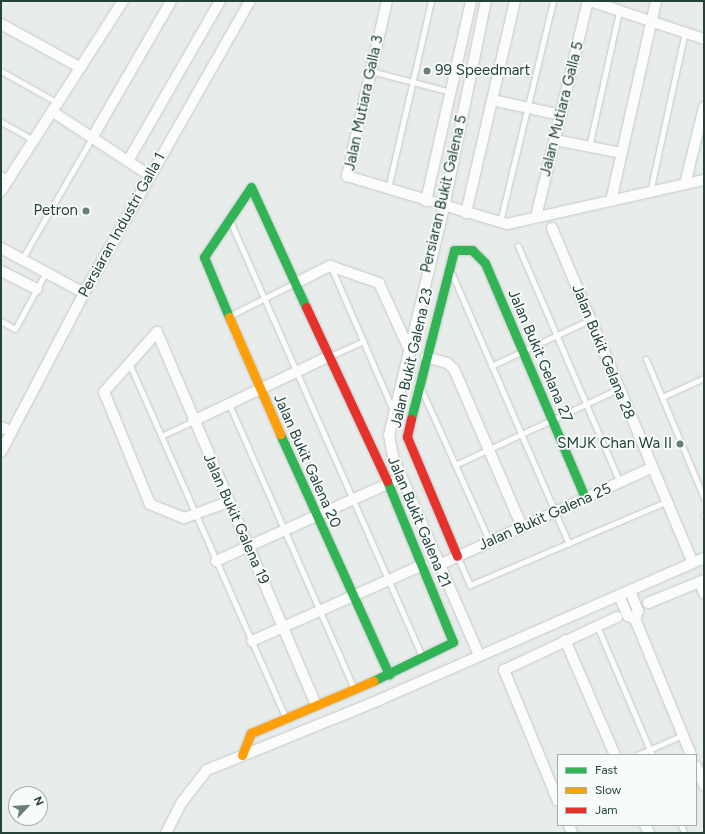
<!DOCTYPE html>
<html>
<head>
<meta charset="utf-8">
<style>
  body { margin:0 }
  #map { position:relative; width:705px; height:834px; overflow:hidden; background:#e8edeb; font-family:Figtree,sans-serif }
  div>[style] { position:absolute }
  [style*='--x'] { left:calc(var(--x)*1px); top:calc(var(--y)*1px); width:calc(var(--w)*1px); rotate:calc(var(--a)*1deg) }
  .roads { filter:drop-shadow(0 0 1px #c5cac8) drop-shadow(0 0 1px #c5cac8) }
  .lane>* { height:5px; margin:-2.5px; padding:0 2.5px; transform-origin:2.5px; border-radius:2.5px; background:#fcfcfc }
  .street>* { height:10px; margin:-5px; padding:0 5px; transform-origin:5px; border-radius:5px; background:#fcfcfc }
  .fast>* { height:9px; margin:-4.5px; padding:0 4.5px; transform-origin:4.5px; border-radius:4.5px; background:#30b455 }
  .slow>* { height:9px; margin:-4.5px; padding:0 4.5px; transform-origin:4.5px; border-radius:4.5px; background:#ff9f0a }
  .jam>* { height:9px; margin:-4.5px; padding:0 4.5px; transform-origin:4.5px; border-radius:4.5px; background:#e5322d }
  .dots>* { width:11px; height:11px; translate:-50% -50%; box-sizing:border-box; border:2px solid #f7fbf9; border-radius:50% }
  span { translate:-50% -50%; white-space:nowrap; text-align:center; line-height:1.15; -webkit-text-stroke:3.5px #f7fbf9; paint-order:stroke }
  .poi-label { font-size:15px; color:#24423a }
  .left { translate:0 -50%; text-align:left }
  .right { translate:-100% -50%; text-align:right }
  .street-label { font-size:15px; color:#24423a }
  .frame { position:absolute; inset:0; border:2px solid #24423a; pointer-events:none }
  .legend { position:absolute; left:557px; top:754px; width:140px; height:72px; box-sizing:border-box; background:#f7fbf9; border:1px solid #a3b1ad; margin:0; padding:5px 7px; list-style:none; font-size:12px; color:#24423a }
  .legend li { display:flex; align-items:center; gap:8px; height:20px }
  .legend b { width:20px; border:1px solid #a3b1ad }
  .north { position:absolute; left:8px; top:786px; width:40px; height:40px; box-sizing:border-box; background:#f7fbf9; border:1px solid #a3b1ad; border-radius:50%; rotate:65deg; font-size:11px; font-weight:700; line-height:16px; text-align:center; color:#24423a }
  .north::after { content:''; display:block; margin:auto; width:14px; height:18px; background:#697e78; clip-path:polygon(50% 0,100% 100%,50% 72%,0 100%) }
</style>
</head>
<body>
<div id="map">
  <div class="roads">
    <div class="lane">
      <div style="--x:1;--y:71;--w:65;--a:29.3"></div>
      <div style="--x:371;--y:71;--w:83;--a:14.7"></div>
      <div style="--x:1;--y:122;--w:38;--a:29"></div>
      <div style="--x:589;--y:147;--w:138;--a:-77.5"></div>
      <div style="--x:1;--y:174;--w:9;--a:32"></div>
      <div style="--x:388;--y:189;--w:193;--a:-77.1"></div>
      <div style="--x:650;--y:192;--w:164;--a:-77.7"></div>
      <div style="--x:230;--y:221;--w:476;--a:66.2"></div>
      <div style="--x:500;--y:222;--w:227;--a:-76.5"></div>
      <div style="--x:518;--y:246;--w:258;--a:66.7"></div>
      <div style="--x:22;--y:259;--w:140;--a:-60"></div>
      <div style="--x:331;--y:267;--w:156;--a:66.6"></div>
      <div style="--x:452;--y:274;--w:294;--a:66.6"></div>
      <div style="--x:231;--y:315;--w:72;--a:-26.6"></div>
      <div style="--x:1;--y:321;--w:16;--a:30"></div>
      <div style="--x:15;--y:329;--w:65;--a:-61.5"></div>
      <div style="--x:330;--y:356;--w:35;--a:-24"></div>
      <div style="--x:646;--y:359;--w:151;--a:67.4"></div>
      <div style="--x:129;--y:363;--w:387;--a:66.2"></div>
      <div style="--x:491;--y:366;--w:108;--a:-25.1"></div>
      <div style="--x:422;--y:391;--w:166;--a:65.8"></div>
      <div style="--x:662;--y:397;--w:46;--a:-24.3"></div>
      <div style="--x:229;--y:404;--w:311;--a:66.3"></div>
      <div style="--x:161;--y:436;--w:35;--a:-25"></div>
      <div style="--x:455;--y:465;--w:180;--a:-25"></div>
      <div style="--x:704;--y:515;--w:1;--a:90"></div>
      <div style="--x:458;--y:558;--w:30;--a:66"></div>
      <div style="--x:470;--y:585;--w:213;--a:-23"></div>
      <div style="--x:597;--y:626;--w:140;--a:66.9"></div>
      <div style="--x:637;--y:755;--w:50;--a:-23.5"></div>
      <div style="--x:681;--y:825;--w:9;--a:69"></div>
    </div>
    <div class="street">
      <div style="--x:387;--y:1;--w:180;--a:102.9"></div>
      <div style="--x:347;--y:176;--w:167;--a:16.7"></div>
      <div style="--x:507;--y:224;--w:202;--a:-12.6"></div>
      <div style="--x:590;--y:1;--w:120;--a:18.4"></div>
      <div style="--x:1;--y:24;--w:91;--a:28.8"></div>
      <div style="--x:492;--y:100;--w:71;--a:12.3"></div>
      <div style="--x:53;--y:112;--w:115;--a:33.3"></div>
      <div style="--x:92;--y:138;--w:158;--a:-60"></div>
      <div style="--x:555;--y:140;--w:67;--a:11.1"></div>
      <div style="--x:128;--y:161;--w:185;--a:-60.1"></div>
      <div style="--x:685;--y:184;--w:79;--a:-76.1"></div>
      <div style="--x:1;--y:191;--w:226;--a:-57.3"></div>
      <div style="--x:426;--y:201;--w:205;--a:-77.3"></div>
      <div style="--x:611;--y:201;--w:205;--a:-77.3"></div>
      <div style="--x:466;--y:213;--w:218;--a:-77"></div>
      <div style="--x:536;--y:217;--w:222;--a:-76.5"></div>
      <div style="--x:552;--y:228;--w:363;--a:67.2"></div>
      <div style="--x:1;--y:248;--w:94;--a:28.5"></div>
      <div style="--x:1;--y:271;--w:40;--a:26.6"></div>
      <div style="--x:296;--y:283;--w:38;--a:-27"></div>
      <div style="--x:330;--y:266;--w:52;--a:19.1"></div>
      <div style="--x:379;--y:283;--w:70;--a:65.6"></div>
      <div style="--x:426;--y:357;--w:22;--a:16"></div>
      <div style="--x:447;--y:363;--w:9;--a:41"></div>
      <div style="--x:454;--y:369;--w:172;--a:66.7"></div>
      <div style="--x:193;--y:421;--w:152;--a:-25.4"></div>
      <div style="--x:1;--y:427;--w:12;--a:24"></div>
      <div style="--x:1;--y:452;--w:179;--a:-62.4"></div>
      <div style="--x:84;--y:293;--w:336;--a:-60.4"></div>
      <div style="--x:228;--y:502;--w:47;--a:160"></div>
      <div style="--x:184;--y:518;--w:37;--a:-158"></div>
      <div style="--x:150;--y:504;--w:121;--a:-112.3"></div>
      <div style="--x:104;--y:392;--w:80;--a:-48.5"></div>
      <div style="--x:157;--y:332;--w:405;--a:66.9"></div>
      <div style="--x:216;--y:561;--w:195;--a:-24.2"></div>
      <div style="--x:439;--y:565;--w:233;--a:-24.6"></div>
      <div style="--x:700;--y:582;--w:12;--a:70"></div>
      <div style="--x:630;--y:591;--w:22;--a:68"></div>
      <div style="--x:638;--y:611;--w:9;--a:111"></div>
      <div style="--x:619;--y:595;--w:23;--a:67"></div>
      <div style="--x:628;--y:616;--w:8;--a:23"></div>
      <div style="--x:635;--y:619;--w:147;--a:67.6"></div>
      <div style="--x:648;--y:603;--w:61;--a:-22.3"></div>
      <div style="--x:565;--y:640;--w:125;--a:66.5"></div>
      <div style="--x:252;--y:641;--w:187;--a:-24"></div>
      <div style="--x:479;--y:655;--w:216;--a:-113.5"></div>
      <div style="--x:393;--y:457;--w:22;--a:-100"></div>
      <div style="--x:389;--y:435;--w:235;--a:-76.4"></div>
      <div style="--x:444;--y:207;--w:210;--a:-78.5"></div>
      <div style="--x:696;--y:766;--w:21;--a:67"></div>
      <div style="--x:558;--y:801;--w:142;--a:-112.4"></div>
      <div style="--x:504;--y:670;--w:125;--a:-25.1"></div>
      <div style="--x:569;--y:825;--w:9;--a:69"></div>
      <div style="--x:645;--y:825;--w:9;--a:63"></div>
      <div style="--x:166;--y:833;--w:35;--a:-63"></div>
      <div style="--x:182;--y:802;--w:41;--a:-52"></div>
      <div style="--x:207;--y:770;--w:186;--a:-22.1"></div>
      <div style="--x:379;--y:700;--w:355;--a:-23.6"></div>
    </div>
    <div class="fast">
      <div style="--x:229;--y:317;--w:65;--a:-112.6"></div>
      <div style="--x:204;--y:257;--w:84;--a:-56.1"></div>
      <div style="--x:251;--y:187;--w:132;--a:65.4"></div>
      <div style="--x:411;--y:419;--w:174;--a:-75.7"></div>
      <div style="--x:454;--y:250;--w:18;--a:0"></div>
      <div style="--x:472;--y:250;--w:18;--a:45"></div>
      <div style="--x:485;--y:263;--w:255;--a:66.9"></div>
      <div style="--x:280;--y:434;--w:264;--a:65.6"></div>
      <div style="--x:373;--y:681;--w:89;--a:-26"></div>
      <div style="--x:453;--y:642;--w:174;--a:-112.3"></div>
    </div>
    <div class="slow">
      <div style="--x:229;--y:317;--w:128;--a:66.4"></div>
      <div style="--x:242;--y:755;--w:24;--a:-68"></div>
      <div style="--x:251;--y:733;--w:133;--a:-23.1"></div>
    </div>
    <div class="jam">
      <div style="--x:306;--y:307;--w:192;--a:65"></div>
      <div style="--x:411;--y:419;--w:18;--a:103"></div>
      <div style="--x:407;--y:437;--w:129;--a:67.2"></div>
    </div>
  </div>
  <div class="dots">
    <div style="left:427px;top:71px;background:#697e78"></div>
    <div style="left:86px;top:211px;background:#697e78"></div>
    <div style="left:680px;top:444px;background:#697e78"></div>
  </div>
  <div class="poi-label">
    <span class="left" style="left:435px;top:71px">99 Speedmart</span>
    <span class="right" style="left:78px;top:211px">Petron</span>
    <span class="right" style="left:672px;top:444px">SMJK Chan Wa II</span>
  </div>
  <div class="street-label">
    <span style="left:364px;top:103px;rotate:-78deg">Jalan Mutiara Galla 3</span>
    <span style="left:562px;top:109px;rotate:-76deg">Jalan Mutiara Galla 5</span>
    <span style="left:444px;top:194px;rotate:-77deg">Persiaran Bukit Galena 5</span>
    <span style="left:122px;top:225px;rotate:-61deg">Persiaran Industri Galla 1</span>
    <span style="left:603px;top:352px;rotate:68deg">Jalan Bukit Gelana 28</span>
    <span style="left:540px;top:356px;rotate:67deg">Jalan Bukit Gelana 27</span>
    <span style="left:412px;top:358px;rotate:-77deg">Jalan Bukit Galena 23</span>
    <span style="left:307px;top:461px;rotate:66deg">Jalan Bukit Galena 20</span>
    <span style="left:545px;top:517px;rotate:-24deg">Jalan Bukit Galena 25</span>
    <span style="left:236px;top:519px;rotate:66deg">Jalan Bukit Galena 19</span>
    <span style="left:419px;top:522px;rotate:67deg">Jalan Bukit Galena 21</span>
  </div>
  <div class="frame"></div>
  <ul class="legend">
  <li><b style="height:5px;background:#30b455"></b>Fast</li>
  <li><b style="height:5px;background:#ff9f0a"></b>Slow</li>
  <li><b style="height:5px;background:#e5322d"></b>Jam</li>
  </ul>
  <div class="north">N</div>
</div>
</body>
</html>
